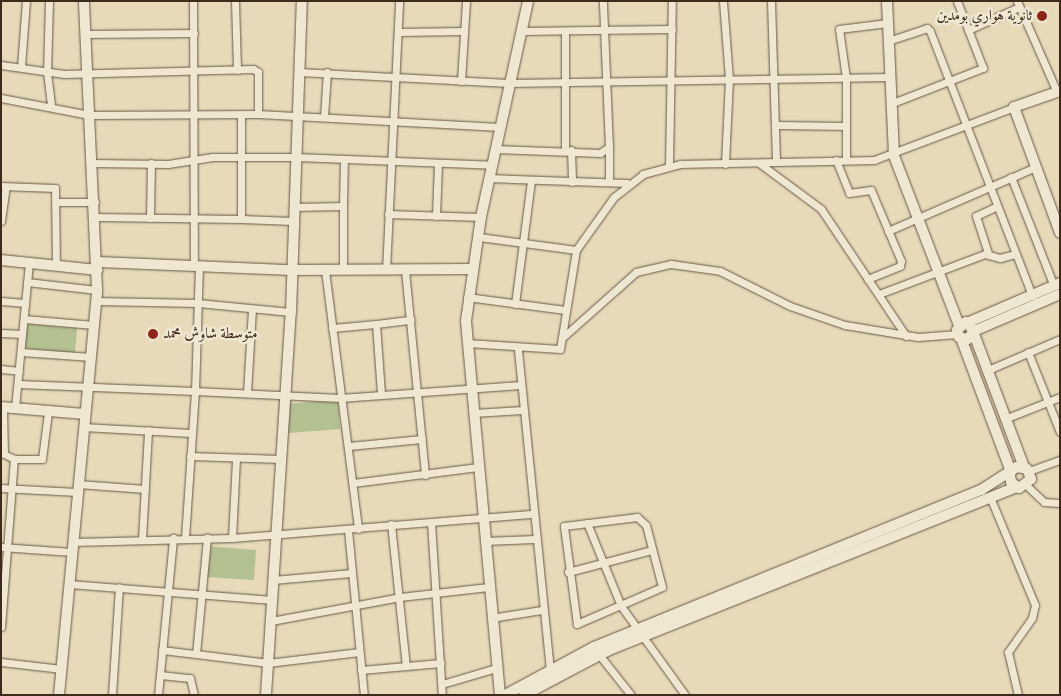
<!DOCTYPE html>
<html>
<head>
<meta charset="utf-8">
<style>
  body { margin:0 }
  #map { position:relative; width:1061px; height:696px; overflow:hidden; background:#e6dab9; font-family:"IM FELL English",Amiri,serif }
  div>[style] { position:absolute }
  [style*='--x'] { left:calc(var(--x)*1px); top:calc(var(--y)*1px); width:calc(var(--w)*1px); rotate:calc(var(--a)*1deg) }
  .green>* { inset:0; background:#b3c090 }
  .roads { filter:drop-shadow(0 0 1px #695645) drop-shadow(0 0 1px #695645) }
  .street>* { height:7px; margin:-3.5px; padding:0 3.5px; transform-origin:3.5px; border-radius:3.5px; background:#efe7d2 }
  .secondary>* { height:10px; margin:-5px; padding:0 5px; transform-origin:5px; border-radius:5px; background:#efe7d2 }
  .dots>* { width:14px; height:14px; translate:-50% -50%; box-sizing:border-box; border:2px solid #efe7d2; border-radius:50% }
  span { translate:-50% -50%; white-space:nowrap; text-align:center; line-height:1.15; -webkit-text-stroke:5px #efe7d2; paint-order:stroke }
  .poi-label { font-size:15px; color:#3f2a1e }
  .right { translate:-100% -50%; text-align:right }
  .left { translate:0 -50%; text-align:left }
  .frame { position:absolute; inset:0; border:2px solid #3f2a1e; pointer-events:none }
</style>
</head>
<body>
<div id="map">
  <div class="green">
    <div style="clip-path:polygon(26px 324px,77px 328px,75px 353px,24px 348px)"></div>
    <div style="clip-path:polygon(338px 400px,340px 429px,288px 433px,285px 404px)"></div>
    <div style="clip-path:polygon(207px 546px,256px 550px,254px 580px,205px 577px)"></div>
  </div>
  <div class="roads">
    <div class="street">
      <div style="--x:49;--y:1;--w:71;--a:91.6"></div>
      <div style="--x:47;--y:72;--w:32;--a:83"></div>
      <div style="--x:193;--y:1;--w:264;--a:89.8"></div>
      <div style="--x:235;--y:1;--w:69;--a:88.3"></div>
      <div style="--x:723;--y:1;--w:78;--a:85.6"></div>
      <div style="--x:729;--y:79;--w:85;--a:92.7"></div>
      <div style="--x:771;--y:1;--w:161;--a:88.2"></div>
      <div style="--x:1017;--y:1;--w:99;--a:66.3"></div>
      <div style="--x:968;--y:30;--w:56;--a:-24.3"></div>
      <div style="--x:523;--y:31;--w:149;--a:-0.8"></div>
      <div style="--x:565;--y:31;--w:119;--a:90"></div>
      <div style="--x:398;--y:32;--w:66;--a:-0.9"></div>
      <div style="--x:85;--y:34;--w:109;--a:-0.5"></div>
      <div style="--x:888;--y:41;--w:41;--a:-18.4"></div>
      <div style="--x:927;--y:28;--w:4;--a:45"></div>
      <div style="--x:930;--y:31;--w:284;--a:68.9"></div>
      <div style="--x:1;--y:65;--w:64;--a:8.1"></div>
      <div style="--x:64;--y:74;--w:189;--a:-1.5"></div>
      <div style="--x:253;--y:69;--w:6;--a:31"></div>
      <div style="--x:258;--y:72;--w:42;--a:90"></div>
      <div style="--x:21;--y:67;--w:66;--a:-85.7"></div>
      <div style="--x:299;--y:72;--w:213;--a:3"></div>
      <div style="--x:512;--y:83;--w:376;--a:-0.9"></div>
      <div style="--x:461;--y:81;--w:80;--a:-86.4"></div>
      <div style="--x:1;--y:98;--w:90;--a:10.9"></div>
      <div style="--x:89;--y:115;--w:169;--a:-0.3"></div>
      <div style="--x:258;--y:114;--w:242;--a:3.1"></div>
      <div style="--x:890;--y:104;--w:100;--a:-21.2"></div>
      <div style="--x:983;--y:68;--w:72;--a:-111.2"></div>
      <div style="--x:241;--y:115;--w:104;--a:90"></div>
      <div style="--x:241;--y:219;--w:52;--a:2.2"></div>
      <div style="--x:324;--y:117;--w:45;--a:-86.2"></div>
      <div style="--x:777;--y:125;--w:69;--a:0.8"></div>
      <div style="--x:609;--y:147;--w:35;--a:90"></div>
      <div style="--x:495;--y:149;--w:105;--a:2.2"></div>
      <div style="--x:600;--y:153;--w:11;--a:-34"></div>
      <div style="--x:609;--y:147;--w:146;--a:-92.4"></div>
      <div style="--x:571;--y:150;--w:32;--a:88"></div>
      <div style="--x:836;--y:160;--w:35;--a:68"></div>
      <div style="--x:849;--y:193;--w:22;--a:-8"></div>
      <div style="--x:871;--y:190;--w:77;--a:67.1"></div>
      <div style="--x:901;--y:261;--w:5;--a:101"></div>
      <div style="--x:900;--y:266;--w:35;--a:158"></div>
      <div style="--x:846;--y:160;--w:82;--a:-90"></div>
      <div style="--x:846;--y:78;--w:49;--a:-98.1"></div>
      <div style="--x:839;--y:29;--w:49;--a:-7"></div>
      <div style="--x:92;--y:163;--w:76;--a:0.8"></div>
      <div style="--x:168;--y:164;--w:45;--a:-9"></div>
      <div style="--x:212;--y:157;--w:84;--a:0"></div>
      <div style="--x:296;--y:157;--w:195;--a:2.3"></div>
      <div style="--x:759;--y:163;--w:77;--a:36.6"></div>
      <div style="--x:821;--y:209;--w:153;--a:56.2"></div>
      <div style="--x:669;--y:165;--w:164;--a:-89"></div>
      <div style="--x:1011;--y:177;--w:117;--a:68.5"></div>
      <div style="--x:489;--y:178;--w:138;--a:2.1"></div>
      <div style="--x:1;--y:186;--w:54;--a:2.1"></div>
      <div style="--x:55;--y:188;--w:77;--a:89.3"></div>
      <div style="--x:56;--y:202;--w:39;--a:0"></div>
      <div style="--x:293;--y:207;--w:50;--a:-1.1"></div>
      <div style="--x:343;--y:206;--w:46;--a:-88.8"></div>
      <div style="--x:388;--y:214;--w:93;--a:1.8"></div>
      <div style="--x:436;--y:216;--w:51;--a:-87.8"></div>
      <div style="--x:96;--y:217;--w:145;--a:0.8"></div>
      <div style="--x:150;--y:218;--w:55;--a:-89"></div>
      <div style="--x:1;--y:221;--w:34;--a:-82"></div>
      <div style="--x:888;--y:231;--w:161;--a:-23.4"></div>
      <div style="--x:479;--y:237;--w:98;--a:7.6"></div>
      <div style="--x:988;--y:253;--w:39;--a:-108"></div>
      <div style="--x:976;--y:216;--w:23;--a:-25"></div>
      <div style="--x:199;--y:265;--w:126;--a:91.8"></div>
      <div style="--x:195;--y:391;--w:145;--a:2.8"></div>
      <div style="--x:340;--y:398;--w:181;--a:-4.1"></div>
      <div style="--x:325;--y:270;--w:261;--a:82.7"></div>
      <div style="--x:343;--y:270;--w:64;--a:-90"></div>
      <div style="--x:386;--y:270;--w:269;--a:-87.2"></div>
      <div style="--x:405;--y:270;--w:206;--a:84.4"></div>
      <div style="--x:27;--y:282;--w:70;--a:6.5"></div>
      <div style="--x:879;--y:294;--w:113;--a:-20.7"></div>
      <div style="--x:985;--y:254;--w:16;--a:15"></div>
      <div style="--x:1000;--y:258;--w:16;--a:-15"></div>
      <div style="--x:467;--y:297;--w:99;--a:7.6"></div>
      <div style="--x:1;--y:301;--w:24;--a:5"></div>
      <div style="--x:96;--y:301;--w:102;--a:1.1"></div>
      <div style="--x:198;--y:303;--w:93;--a:5.5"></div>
      <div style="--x:515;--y:304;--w:124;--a:-82.6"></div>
      <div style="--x:24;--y:319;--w:70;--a:4.9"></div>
      <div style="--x:376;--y:324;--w:35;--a:-7"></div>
      <div style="--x:332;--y:328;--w:44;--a:-5.2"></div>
      <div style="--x:376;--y:324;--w:70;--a:85.9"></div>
      <div style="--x:1;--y:333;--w:21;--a:3"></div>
      <div style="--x:562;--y:338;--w:99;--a:-41.7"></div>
      <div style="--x:636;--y:272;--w:36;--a:-13"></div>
      <div style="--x:671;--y:264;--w:49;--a:8.1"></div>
      <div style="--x:720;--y:271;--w:78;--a:26.6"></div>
      <div style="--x:790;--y:306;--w:58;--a:19.1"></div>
      <div style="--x:845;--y:325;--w:74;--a:9.3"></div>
      <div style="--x:918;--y:337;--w:40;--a:-4.3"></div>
      <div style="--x:467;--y:343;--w:93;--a:3.7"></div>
      <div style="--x:560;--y:349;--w:100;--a:-80.8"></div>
      <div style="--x:576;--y:250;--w:65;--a:-54.4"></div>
      <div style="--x:614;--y:197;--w:37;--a:-38"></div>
      <div style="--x:643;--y:174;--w:39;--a:-15"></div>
      <div style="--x:681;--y:164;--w:193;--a:-1.2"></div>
      <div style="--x:874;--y:160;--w:150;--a:-20.7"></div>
      <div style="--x:518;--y:350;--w:322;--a:84.3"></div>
      <div style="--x:21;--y:352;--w:70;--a:4.1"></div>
      <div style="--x:1028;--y:352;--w:86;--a:68.2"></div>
      <div style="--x:1;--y:369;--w:18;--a:6"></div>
      <div style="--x:988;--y:370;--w:78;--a:-23.3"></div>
      <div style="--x:18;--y:384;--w:177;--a:2.3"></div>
      <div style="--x:195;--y:391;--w:146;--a:93.9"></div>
      <div style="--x:247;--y:393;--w:83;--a:-86.6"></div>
      <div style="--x:15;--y:408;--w:147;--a:-84.5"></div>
      <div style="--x:473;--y:413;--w:50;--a:-3.4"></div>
      <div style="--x:1007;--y:418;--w:57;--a:-21.6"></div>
      <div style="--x:83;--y:427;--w:108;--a:3.2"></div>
      <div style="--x:349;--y:446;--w:73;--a:-5.5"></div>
      <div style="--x:190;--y:456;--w:91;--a:1.9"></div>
      <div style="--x:14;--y:459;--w:28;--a:0"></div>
      <div style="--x:42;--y:459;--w:47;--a:-82.7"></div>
      <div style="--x:1029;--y:471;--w:33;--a:-20"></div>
      <div style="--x:353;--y:483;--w:126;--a:-7.3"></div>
      <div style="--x:78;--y:484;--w:67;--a:4.3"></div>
      <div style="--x:1027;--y:486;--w:23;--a:43"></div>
      <div style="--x:1044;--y:502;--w:16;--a:4"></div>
      <div style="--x:1;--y:488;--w:76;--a:3"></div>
      <div style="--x:990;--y:497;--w:117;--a:67.4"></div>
      <div style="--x:1035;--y:605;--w:13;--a:103"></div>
      <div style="--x:1032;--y:618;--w:42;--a:125.2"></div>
      <div style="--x:1008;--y:652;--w:44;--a:76.9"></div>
      <div style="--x:637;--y:517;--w:12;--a:42"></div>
      <div style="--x:646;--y:525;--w:64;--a:75.5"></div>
      <div style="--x:662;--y:587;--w:93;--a:156.5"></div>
      <div style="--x:577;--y:624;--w:99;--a:-97.6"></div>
      <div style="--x:564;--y:526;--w:74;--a:-7"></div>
      <div style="--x:431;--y:522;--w:173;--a:86.4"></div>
      <div style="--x:587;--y:523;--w:90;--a:67.7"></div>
      <div style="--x:621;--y:606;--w:110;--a:54.3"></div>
      <div style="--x:391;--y:524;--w:143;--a:84"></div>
      <div style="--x:348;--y:530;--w:166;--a:84.5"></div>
      <div style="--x:232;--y:538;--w:80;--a:-87.1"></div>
      <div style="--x:142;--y:539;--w:109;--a:-86.8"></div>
      <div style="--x:484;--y:541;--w:51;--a:-2.2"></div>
      <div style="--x:73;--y:542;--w:159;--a:-1.4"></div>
      <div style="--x:232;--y:538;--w:302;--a:-4.6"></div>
      <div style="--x:1;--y:547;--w:71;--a:4"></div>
      <div style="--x:568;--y:572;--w:87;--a:-14.7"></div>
      <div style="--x:273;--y:580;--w:79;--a:-5.1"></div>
      <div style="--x:69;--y:584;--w:204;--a:4.5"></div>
      <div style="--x:491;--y:618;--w:51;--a:-9.1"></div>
      <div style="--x:271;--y:621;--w:131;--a:-10.5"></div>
      <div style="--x:400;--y:597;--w:89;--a:-6.5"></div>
      <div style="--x:1;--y:627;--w:169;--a:-85.6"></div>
      <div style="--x:14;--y:459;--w:11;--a:-153"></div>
      <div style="--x:4;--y:454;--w:47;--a:-91.2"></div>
      <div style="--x:162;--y:650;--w:34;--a:7"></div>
      <div style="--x:196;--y:654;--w:117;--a:-84.6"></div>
      <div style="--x:597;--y:652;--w:55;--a:51.7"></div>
      <div style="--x:196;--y:654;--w:73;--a:7.1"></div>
      <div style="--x:268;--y:663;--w:92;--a:-6.9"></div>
      <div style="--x:1;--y:662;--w:61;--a:6.5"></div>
      <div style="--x:361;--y:670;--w:80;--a:-5"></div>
      <div style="--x:160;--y:675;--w:30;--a:6"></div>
      <div style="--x:190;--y:678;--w:17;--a:77"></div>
      <div style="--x:442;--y:684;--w:56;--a:-16.5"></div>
      <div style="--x:112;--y:695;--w:108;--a:-86.3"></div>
      <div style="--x:158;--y:695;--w:158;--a:-84.5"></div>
    </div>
    <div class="secondary">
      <div style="--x:887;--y:1;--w:155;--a:87.4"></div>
      <div style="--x:894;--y:156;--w:181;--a:69"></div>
      <div style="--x:1060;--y:91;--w:49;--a:160.8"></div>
      <div style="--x:1014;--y:107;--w:134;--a:69.9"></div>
      <div style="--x:1;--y:260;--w:97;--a:5.9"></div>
      <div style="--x:98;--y:262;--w:194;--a:2.4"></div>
      <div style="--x:292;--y:270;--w:180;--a:-0.3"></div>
      <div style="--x:969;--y:322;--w:99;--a:-23.2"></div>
      <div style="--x:974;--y:331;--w:12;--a:-132"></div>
      <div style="--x:966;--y:322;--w:12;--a:138"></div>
      <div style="--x:957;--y:330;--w:7;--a:74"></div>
      <div style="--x:959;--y:337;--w:9;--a:13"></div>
      <div style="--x:968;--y:339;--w:10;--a:-53"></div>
      <div style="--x:974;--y:331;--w:94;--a:-23.3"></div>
      <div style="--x:974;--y:334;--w:142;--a:69.4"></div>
      <div style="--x:961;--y:338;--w:143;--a:69.5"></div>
      <div style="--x:1;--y:407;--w:84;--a:4.8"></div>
      <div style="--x:59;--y:695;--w:407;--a:-84.6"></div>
      <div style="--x:97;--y:290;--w:289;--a:-92.6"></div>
      <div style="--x:266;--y:695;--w:384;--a:-86.3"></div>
      <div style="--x:291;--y:312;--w:311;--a:-88"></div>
      <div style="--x:500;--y:695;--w:376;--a:-95.2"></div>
      <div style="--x:466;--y:321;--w:105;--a:-81.8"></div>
      <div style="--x:481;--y:217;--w:221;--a:-77.7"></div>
      <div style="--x:505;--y:695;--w:101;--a:-28.3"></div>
      <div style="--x:594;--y:647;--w:418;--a:-22.1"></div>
      <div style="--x:981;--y:490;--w:43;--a:-32.6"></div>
      <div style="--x:1017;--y:467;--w:10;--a:11"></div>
      <div style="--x:1027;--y:469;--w:11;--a:68"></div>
      <div style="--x:1031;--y:479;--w:15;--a:143"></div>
      <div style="--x:1019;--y:488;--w:10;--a:-143"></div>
      <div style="--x:1011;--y:482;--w:7;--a:-98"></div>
      <div style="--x:524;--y:695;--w:96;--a:-27.9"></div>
      <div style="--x:609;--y:650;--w:438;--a:-21.8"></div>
    </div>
  </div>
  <div class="dots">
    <div style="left:1042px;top:16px;background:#8f2418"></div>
    <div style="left:153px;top:334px;background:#8f2418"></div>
  </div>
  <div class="poi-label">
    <span class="right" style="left:1032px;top:16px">ثانوية هواري بومدين</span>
    <span class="left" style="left:163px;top:334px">متوسطة شاوش محمد</span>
  </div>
  <div class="frame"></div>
</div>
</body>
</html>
